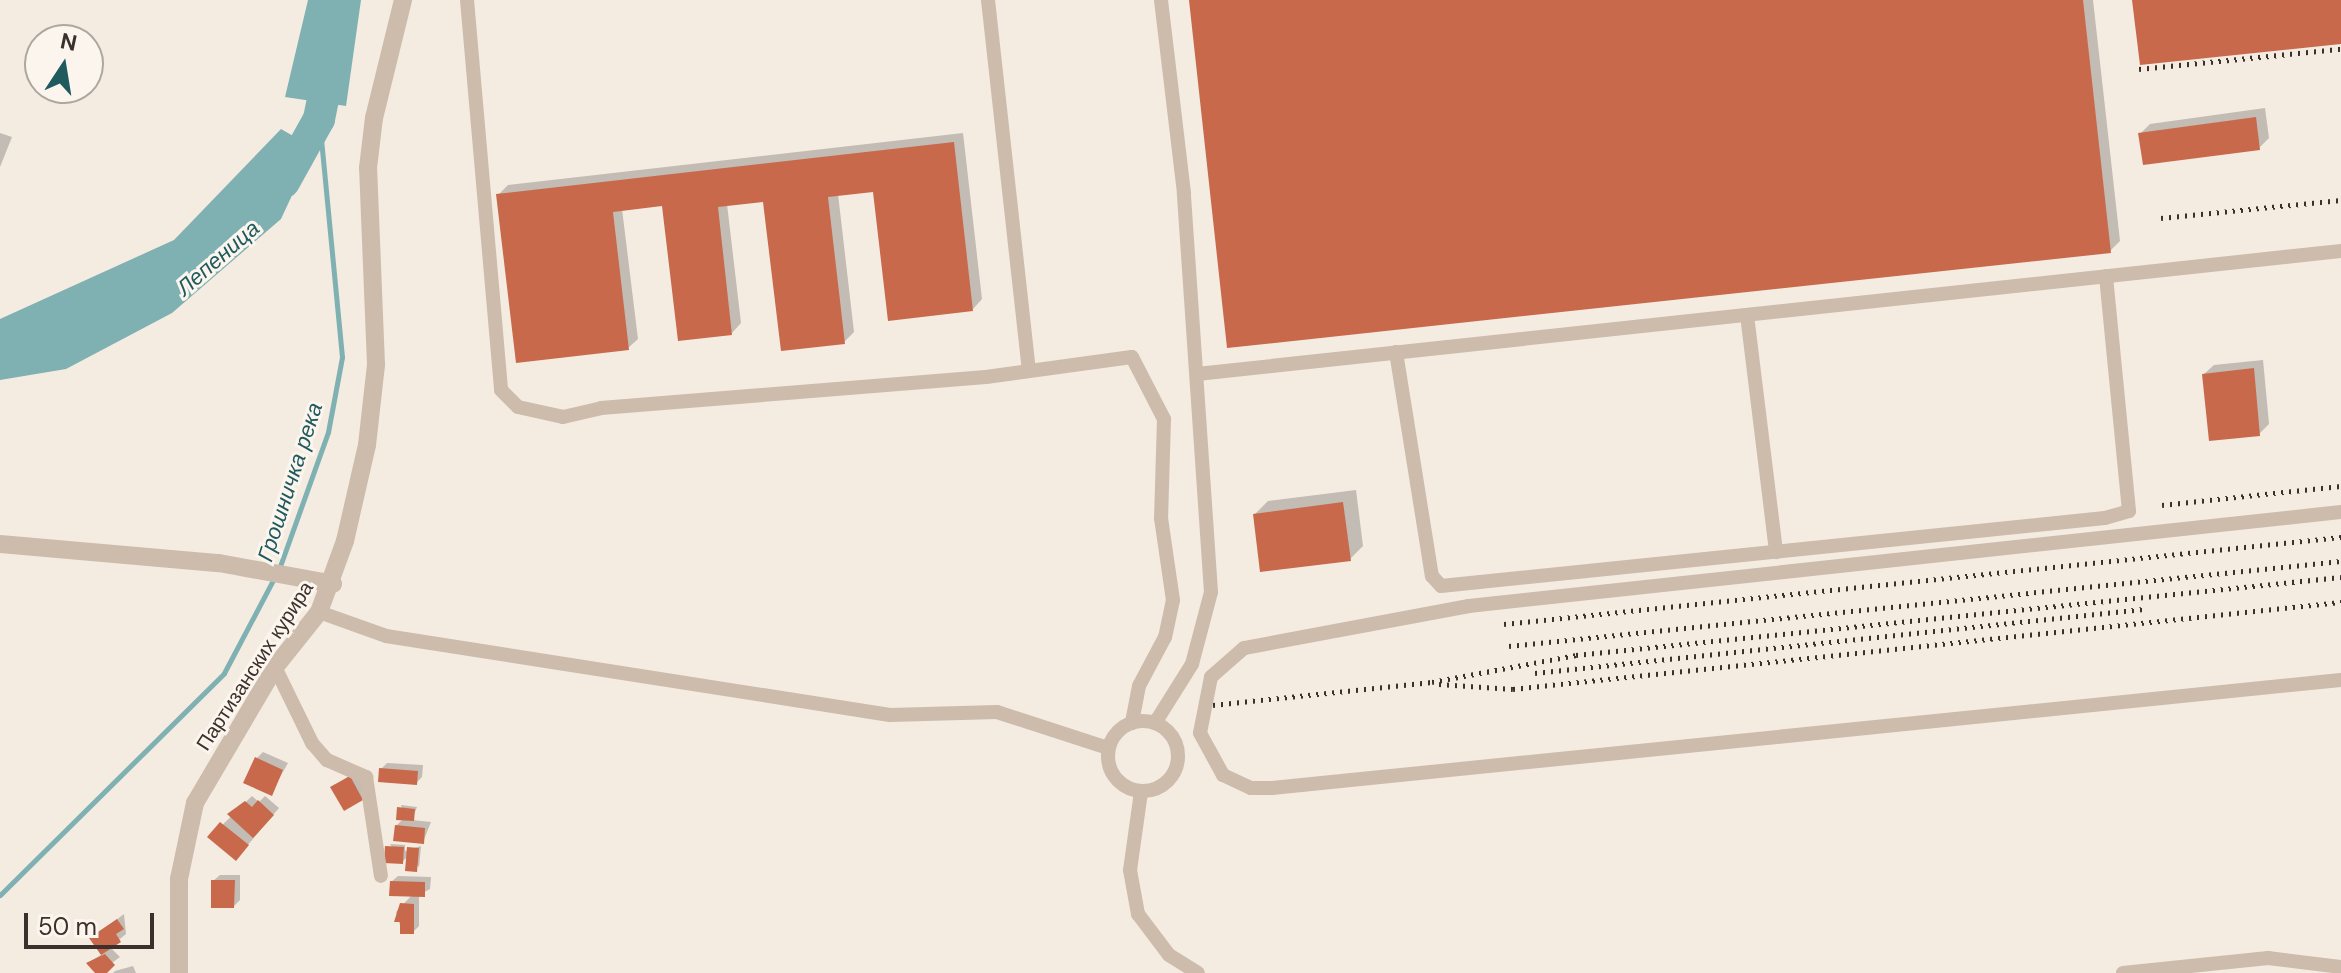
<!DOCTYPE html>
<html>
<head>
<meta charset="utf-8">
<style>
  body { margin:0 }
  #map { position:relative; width:2341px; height:973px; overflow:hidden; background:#f4ebe1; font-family:"DM Sans",sans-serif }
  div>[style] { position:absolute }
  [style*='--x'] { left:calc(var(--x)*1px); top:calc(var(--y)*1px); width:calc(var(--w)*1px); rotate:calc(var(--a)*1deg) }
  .water>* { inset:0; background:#7fb0b2 }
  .shadow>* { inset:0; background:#0003 }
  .stream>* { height:5px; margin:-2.5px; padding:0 2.5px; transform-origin:2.5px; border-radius:2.5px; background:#7fb0b2 }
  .river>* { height:32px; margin:-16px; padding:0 16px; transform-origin:16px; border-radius:16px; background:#7fb0b2 }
  .building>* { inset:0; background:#c8694b }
  .minor>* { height:14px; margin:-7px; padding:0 7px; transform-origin:7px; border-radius:7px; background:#cdbbac }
  .minor>.ring { margin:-7px; padding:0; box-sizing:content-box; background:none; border:14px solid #cdbbac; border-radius:50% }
  .tertiary>* { height:18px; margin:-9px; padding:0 9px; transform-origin:9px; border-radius:9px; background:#cdbbac }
  .rail>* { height:5px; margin-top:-2.5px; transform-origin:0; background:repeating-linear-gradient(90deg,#3b302b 0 2px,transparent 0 8px) }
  span { translate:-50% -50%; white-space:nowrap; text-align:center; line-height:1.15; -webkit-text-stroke:6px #fbf5ee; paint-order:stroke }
  .street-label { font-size:20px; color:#3b302b }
  .water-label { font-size:22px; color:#1f5a5e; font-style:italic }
  .north { position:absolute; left:24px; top:24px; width:80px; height:80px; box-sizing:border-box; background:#fbf5ee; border:2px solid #aea6a0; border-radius:50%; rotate:12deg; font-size:22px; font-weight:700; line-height:32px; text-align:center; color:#3b302b }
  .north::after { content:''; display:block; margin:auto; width:28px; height:36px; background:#1f5a5e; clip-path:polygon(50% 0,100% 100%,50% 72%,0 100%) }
  .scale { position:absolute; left:24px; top:913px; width:130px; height:36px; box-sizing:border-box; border:4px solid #3b302b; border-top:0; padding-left:10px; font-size:24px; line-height:28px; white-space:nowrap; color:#3b302b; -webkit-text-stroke:6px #fbf5ee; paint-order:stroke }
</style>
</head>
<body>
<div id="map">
  <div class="water">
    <div style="clip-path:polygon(308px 0,361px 0,346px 106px,285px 97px)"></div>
    <div style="clip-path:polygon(281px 129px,314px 148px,281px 219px,172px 313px,66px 369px,0 380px,0 319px,174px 240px)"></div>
  </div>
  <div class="shadow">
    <div style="clip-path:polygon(1191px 0,2093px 0,2120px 241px,2110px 251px)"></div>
    <div style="clip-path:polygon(2265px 108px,2269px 138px,2259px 148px,2140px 134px,2150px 124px)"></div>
    <div style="clip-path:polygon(0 133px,12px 137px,0 167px)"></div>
    <div style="clip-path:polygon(963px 133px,982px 299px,973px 309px,874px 190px,838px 194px,854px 332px,844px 342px,765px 199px,727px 204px,741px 323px,732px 333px,664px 204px,622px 209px,638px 339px,628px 348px,499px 194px,508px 185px)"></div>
    <div style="clip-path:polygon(2263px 360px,2269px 424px,2259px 434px,2204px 374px,2214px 365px)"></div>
    <div style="clip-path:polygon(1356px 490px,1363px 546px,1350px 559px,1255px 514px,1268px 501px)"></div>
    <div style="clip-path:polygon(263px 752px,288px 763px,271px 793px,257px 758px)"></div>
    <div style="clip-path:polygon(387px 763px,423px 765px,422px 777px,416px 783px,381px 769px)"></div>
    <div style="clip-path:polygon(356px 771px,368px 793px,362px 799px,333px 787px)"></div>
    <div style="clip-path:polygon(252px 796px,259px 802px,265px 796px,279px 808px,242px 852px,210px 837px)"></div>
    <div style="clip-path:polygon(401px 805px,417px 807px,412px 820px,431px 822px,423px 842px,396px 826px,404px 818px)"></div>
    <div style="clip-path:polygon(390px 844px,405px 845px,405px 851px,421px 846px,419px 867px,408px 856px,402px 862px)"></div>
    <div style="clip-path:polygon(220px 875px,240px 875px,240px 900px,234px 906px,213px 881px)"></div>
    <div style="clip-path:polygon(398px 876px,431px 877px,430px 889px,419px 895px,419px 926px,413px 932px,402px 932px,396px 912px,412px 895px,391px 882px)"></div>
    <div style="clip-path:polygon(124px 914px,126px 934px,110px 947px,120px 957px,98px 973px,88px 963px,102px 954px,92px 938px)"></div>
    <div style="clip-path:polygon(133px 966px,136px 973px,113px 973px,115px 971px)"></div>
  </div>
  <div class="stream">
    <div style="--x:279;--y:569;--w:145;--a:-70.3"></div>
    <div style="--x:328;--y:432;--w:76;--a:-79.4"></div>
    <div style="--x:342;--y:357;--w:239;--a:-95.5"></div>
    <div style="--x:0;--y:895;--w:315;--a:-44.7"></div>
    <div style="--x:224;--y:673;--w:107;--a:-62.2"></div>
  </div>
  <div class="river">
    <div style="--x:284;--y:182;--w:72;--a:-60.9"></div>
    <div style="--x:319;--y:119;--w:121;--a:-78.6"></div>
  </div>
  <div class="building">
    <div style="clip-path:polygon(1189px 0,2083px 0,2111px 253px,1227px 348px)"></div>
    <div style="clip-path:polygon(2132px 0,2341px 0,2341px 44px,2140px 65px)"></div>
    <div style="clip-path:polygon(2256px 117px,2260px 150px,2143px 165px,2138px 133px)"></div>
    <div style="clip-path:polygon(954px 142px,973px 311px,888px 321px,873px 192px,828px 197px,845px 344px,781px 351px,763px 202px,718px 207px,732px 335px,678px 341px,662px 206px,613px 212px,629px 350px,516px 363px,496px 194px)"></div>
    <div style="clip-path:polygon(2254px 368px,2260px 436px,2209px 441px,2202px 374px)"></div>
    <div style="clip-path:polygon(1343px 502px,1351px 561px,1260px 572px,1253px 514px)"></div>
    <div style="clip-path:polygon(255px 757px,283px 770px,272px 796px,243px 783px)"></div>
    <div style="clip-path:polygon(379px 768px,418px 771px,417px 785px,378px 782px)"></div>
    <div style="clip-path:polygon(350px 776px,363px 800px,344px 811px,330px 787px)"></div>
    <div style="clip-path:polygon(258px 800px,274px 815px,253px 838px,227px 814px,245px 801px,252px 807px)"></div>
    <div style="clip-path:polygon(397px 807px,415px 809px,414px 821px,396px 820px)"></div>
    <div style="clip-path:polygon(220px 822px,249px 845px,236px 861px,207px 837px)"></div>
    <div style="clip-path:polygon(395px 825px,425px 828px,424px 844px,393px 841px)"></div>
    <div style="clip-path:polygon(385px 846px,404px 847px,403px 864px,384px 863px)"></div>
    <div style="clip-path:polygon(407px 847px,419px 848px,417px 872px,405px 871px)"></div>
    <div style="clip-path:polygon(211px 880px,235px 880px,234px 908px,211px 908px)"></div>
    <div style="clip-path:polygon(390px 881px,425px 882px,425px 897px,389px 896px)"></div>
    <div style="clip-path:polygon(400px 903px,414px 904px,414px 934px,400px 934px,400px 922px,394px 922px)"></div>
    <div style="clip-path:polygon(117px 919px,124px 929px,116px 934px,121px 942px,101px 955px,89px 938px)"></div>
    <div style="clip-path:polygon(105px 954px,115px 965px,107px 973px,95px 973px,86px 963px)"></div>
  </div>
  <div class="minor">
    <div style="--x:467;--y:0;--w:391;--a:85"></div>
    <div style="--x:501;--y:390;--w:24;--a:45"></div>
    <div style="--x:518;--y:407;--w:46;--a:12.5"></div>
    <div style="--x:563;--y:417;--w:39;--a:-13"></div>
    <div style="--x:601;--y:408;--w:386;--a:-4.6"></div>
    <div style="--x:986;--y:377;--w:147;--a:-7.8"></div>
    <div style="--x:1132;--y:357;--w:70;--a:62.7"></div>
    <div style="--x:1164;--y:419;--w:99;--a:91.7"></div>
    <div style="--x:1161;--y:518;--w:83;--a:81.7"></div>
    <div style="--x:1173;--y:600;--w:38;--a:102"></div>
    <div style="--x:1165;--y:637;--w:55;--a:118"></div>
    <div style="--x:1139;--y:686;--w:38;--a:101"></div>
    <div style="--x:988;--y:0;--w:373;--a:83.7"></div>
    <div style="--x:1747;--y:315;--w:239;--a:83"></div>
    <div style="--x:1396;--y:352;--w:227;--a:80.9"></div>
    <div style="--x:1432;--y:576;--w:13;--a:48"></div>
    <div style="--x:1441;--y:586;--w:667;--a:-5.85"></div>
    <div style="--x:2105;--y:518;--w:25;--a:-16"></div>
    <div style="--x:2129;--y:511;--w:236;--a:-95.6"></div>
    <div style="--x:1197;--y:374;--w:1151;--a:-6.14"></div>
    <div style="--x:2341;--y:512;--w:877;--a:173.85"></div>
    <div style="--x:1469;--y:606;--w:229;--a:169.4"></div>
    <div style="--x:1244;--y:648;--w:44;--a:138.7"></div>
    <div style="--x:1211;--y:677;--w:57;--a:101.1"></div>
    <div style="--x:1200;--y:733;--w:48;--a:61.3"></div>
    <div style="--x:1223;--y:775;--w:31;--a:25"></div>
    <div style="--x:1251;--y:788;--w:21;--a:0"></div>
    <div style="--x:1272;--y:788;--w:1074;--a:-5.77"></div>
    <div style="--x:319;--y:612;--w:71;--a:19.7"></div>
    <div style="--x:386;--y:636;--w:510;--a:8.91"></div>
    <div style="--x:890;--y:715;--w:107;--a:-1.6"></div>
    <div style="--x:997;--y:712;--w:117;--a:18"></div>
    <div style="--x:275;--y:667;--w:85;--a:64"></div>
    <div style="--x:312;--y:743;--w:23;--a:49"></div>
    <div style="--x:327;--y:760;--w:43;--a:23.6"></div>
    <div style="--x:366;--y:777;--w:100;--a:81.4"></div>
    <div class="ring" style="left:1108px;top:721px;width:56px;height:56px"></div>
    <div style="--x:1155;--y:723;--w:70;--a:-57.9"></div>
    <div style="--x:1192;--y:664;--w:74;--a:-75.2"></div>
    <div style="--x:1211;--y:592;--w:400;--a:-93.9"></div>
    <div style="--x:1184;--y:193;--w:194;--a:-96.8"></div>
    <div style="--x:1141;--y:792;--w:79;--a:98"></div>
    <div style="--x:1130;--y:870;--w:45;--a:79.7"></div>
    <div style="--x:1138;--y:914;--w:51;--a:52.9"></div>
    <div style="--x:1169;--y:955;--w:34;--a:32"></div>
    <div style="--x:2123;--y:973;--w:146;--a:-5.9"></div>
    <div style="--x:2268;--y:958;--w:74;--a:7"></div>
  </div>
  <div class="tertiary">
    <div style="--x:0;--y:544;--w:220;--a:5"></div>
    <div style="--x:219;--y:563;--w:116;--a:10.4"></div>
    <div style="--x:179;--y:973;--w:94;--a:-90"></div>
    <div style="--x:179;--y:879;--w:78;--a:-78.1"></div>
    <div style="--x:195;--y:803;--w:158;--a:-59.5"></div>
    <div style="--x:275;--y:667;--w:70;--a:-51.3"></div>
    <div style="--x:319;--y:612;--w:76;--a:-69.9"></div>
    <div style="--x:345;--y:541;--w:98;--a:-77.1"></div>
    <div style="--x:367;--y:445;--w:81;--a:-83.6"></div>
    <div style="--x:376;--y:365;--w:197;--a:-92.3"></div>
    <div style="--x:368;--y:168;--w:50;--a:-83.2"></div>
    <div style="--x:374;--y:118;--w:122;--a:-76.2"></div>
  </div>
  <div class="rail">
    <div style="--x:2139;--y:69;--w:203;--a:-5.7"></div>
    <div style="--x:2161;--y:218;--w:181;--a:-5.7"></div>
    <div style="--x:2162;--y:505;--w:180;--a:-6.1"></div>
    <div style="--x:1504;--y:624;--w:842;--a:-5.93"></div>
    <div style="--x:1509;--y:646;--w:836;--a:-5.83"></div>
    <div style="--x:1535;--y:673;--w:612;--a:-6"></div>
    <div style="--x:1439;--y:684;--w:74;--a:3.9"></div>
    <div style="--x:1513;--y:689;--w:833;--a:-6"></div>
    <div style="--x:1213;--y:705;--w:220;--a:-6"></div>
    <div style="--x:1432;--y:682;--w:147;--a:-10.6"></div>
    <div style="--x:1576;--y:655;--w:769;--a:-5.82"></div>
  </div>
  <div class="street-label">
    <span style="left:255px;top:666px;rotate:-57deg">Партизанских курира</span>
  </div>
  <div class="water-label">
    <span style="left:218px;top:258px;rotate:-41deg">Лепеница</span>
    <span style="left:290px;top:482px;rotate:-72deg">Грошничка река</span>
  </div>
  <div class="north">N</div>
  <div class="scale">50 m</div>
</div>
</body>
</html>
